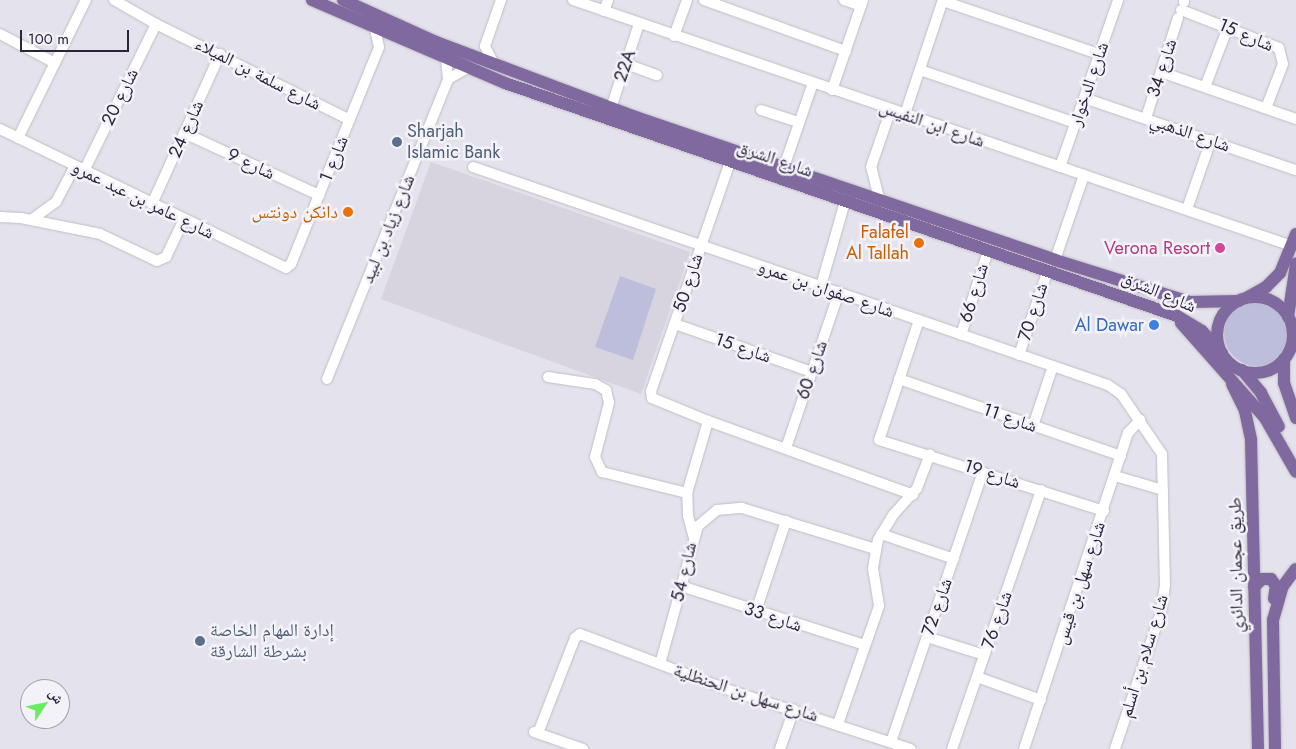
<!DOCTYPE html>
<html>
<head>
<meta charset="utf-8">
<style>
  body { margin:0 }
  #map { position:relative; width:1296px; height:749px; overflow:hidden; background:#e4e2ec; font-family:Jost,"Noto Naskh Arabic",sans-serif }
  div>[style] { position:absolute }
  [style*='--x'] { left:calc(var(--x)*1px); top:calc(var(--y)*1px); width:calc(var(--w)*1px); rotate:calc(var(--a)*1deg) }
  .built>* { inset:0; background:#d7d3df }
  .green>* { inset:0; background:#bcbedc }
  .round { border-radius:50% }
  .roads { filter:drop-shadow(0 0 1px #c0bdc4) drop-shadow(0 0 1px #c0bdc4) }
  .minor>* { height:10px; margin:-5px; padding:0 5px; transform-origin:5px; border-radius:5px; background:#fff }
  .major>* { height:12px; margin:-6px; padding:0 6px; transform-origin:6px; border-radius:6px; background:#7f699f }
  .major>.ring { margin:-6px; padding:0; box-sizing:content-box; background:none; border:12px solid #7f699f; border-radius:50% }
  .dots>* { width:14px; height:14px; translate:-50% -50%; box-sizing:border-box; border:2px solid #f3f2f8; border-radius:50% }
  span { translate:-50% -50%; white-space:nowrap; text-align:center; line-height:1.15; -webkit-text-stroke:5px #f3f2f8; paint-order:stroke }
  .street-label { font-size:18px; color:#2d233c }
  .service-label { font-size:18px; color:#4e5e75 }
  .left { translate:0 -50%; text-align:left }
  .food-label { font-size:18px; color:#c56008 }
  .right { translate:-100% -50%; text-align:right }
  .hotel-label { font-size:18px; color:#b23c85 }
  .shop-label { font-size:18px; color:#366cbe }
  .north { position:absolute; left:20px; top:679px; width:50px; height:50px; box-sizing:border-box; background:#f3f2f8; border:1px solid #a49fad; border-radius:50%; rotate:56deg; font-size:14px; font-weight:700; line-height:20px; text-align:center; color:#2d233c }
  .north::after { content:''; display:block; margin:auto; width:18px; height:22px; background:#6beb61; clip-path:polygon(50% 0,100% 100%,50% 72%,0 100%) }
  .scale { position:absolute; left:20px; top:30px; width:109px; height:22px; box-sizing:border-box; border:2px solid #2d233c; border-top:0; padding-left:6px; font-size:15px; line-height:18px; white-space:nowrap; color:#2d233c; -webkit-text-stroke:4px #f3f2f8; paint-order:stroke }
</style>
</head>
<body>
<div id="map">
  <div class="built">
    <div style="clip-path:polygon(431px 162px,690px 252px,641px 394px,381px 299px)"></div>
  </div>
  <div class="green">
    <div style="clip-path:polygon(620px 276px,656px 289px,633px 360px,595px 347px)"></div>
    <div class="round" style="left:1224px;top:300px;width:66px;height:66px"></div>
  </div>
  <div class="roads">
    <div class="minor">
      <div style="--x:114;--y:0;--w:48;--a:29.7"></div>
      <div style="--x:156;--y:24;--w:216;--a:26.3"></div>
      <div style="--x:573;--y:0;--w:760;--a:18.89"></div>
      <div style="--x:704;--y:0;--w:151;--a:19.8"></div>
      <div style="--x:844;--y:0;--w:18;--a:19"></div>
      <div style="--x:943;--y:1;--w:165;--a:18.8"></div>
      <div style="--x:1184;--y:2;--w:2;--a:-90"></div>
      <div style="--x:1181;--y:10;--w:105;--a:21.2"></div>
      <div style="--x:1279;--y:48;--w:16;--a:76"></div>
      <div style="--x:1283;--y:64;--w:47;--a:111.1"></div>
      <div style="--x:604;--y:11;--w:12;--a:-70"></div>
      <div style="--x:0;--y:34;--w:62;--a:27.8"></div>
      <div style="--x:674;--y:36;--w:38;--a:-70"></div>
      <div style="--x:494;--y:64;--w:20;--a:-117"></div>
      <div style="--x:485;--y:46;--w:49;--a:-70.8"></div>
      <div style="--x:626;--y:64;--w:33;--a:20"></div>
      <div style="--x:920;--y:70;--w:165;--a:18.8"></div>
      <div style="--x:1161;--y:72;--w:143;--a:19.2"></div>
      <div style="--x:448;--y:79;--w:23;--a:-29"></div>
      <div style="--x:1205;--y:87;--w:64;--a:-69"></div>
      <div style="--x:832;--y:90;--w:95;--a:-71"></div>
      <div style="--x:1084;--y:98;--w:224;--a:18.8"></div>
      <div style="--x:611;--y:108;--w:89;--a:-71.6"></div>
      <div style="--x:761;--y:110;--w:40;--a:18"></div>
      <div style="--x:905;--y:114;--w:120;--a:-71.6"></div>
      <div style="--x:1146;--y:118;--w:105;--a:-72.3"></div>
      <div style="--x:0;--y:129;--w:318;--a:25.9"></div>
      <div style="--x:286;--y:268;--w:6;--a:-39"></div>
      <div style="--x:291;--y:264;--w:234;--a:-67.9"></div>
      <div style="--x:379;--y:47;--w:18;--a:-103"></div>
      <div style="--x:184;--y:133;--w:149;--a:24.7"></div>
      <div style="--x:18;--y:138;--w:154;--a:-63.8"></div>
      <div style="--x:730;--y:162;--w:242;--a:109"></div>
      <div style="--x:651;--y:391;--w:7;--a:82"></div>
      <div style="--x:652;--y:398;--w:61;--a:22.3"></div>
      <div style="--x:708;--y:421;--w:218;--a:19.8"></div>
      <div style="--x:473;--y:167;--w:613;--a:18.94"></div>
      <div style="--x:1053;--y:366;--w:58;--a:19.1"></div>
      <div style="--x:1108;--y:385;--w:16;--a:35"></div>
      <div style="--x:1121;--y:394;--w:73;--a:55.7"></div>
      <div style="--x:1162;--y:454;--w:131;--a:88.7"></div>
      <div style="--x:1165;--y:585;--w:27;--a:98"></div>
      <div style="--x:1161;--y:612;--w:145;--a:108.6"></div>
      <div style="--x:784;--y:167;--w:89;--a:-71"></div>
      <div style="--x:1060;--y:167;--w:177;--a:-70.8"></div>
      <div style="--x:84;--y:171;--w:164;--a:-63.9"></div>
      <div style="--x:879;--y:198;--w:32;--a:-104"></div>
      <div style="--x:871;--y:167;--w:61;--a:-71"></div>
      <div style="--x:152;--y:204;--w:165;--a:-65.6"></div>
      <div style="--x:1187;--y:209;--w:73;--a:-70.8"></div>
      <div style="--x:0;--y:217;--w:21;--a:3"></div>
      <div style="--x:21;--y:218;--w:81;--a:11.4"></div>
      <div style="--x:100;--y:234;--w:63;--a:25.3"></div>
      <div style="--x:157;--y:261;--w:10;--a:-24"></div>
      <div style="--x:166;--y:257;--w:42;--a:-64.7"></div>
      <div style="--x:31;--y:220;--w:31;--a:-36"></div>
      <div style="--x:56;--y:202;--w:41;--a:-62.2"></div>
      <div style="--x:1055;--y:260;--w:90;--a:-71.2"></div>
      <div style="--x:821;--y:286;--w:87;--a:-74.1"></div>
      <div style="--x:919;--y:320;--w:126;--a:108.4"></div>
      <div style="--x:879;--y:440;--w:236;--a:17.5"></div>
      <div style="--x:675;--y:324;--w:145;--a:19.3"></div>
      <div style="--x:961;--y:335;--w:88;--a:-72.2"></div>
      <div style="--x:1019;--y:355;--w:90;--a:-71.2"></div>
      <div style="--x:548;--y:377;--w:48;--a:8.5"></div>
      <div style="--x:595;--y:384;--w:13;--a:29"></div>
      <div style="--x:606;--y:390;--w:13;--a:77"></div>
      <div style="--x:609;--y:403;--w:56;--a:104.5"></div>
      <div style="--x:595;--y:457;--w:17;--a:65"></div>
      <div style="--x:602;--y:472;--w:88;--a:13.9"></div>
      <div style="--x:327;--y:379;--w:323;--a:-68"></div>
      <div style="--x:448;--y:79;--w:20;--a:-96"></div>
      <div style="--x:899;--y:379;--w:235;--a:19.1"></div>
      <div style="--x:1033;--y:426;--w:63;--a:-71.6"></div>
      <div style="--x:786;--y:448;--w:165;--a:-71.2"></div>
      <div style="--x:1115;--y:476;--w:50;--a:16.3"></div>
      <div style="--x:881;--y:534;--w:77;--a:18.9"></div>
      <div style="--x:694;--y:538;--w:23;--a:-105"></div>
      <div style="--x:688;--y:516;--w:23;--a:-92"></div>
      <div style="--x:687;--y:493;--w:75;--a:-73.7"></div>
      <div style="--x:681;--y:586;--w:193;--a:17.8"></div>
      <div style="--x:756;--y:611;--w:95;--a:-71.6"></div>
      <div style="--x:927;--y:637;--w:60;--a:17.5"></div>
      <div style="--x:660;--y:664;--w:143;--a:-74.6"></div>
      <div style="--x:698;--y:526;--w:25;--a:-40"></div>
      <div style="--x:717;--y:510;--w:25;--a:-5"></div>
      <div style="--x:742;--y:508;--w:139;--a:17.1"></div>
      <div style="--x:977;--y:677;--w:68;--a:19.8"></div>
      <div style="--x:838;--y:724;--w:125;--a:-70.8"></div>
      <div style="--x:879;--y:606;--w:38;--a:-99"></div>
      <div style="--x:873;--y:568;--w:28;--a:-80"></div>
      <div style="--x:878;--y:540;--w:29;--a:-59"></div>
      <div style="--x:893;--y:515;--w:36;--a:-48"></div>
      <div style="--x:917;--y:488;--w:36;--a:-69"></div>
      <div style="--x:534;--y:732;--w:52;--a:19.1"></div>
      <div style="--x:538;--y:733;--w:102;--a:-68.7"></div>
      <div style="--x:575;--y:638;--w:6;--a:-39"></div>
      <div style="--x:580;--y:634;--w:156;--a:20.6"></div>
      <div style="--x:726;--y:689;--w:194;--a:18"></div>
      <div style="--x:891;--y:742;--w:285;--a:-71.2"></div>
      <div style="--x:780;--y:749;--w:42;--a:-70.7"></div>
      <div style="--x:952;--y:749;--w:274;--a:-71"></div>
      <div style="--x:1024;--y:749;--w:333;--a:-71.8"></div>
      <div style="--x:1128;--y:433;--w:18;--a:-47"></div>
    </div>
    <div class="major">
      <div style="--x:312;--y:0;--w:210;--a:23.3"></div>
      <div style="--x:505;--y:83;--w:711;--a:19.12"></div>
      <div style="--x:1177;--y:316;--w:29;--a:31"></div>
      <div style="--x:1202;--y:331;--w:30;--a:48"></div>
      <div style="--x:343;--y:0;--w:102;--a:24.3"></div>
      <div style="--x:436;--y:42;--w:214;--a:20.6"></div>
      <div style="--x:636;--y:117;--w:443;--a:18.8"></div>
      <div style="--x:1055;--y:260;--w:141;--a:17.3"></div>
      <div style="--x:1190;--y:302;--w:49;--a:-1.2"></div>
      <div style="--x:1248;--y:297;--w:21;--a:-29"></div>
      <div style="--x:1266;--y:287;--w:20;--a:-45"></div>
      <div style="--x:1280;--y:273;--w:42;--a:-67.7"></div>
      <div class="ring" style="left:1217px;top:297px;width:64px;height:64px"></div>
      <div style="--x:1288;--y:317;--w:54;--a:-81.4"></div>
      <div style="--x:1181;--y:323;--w:127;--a:48.5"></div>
      <div style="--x:1265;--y:418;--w:62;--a:60.1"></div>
      <div style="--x:1284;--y:359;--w:24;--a:90"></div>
      <div style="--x:1284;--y:383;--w:37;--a:71"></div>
      <div style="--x:1242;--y:370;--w:30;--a:50"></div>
      <div style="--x:1261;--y:393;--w:38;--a:62"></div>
      <div style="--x:1232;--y:384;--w:30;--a:64"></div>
      <div style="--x:1245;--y:411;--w:30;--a:78"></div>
      <div style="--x:1251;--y:440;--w:309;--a:88.7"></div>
      <div style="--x:1254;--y:587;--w:11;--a:-45"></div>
      <div style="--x:1262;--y:579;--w:9;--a:0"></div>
      <div style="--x:1271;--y:579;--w:9;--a:54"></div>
      <div style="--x:1276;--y:586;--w:13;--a:99"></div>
      <div style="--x:1275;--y:749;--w:129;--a:-90.9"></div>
      <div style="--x:1273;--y:620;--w:35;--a:-74"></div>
      <div style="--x:1283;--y:586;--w:21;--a:-53"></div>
    </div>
  </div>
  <div class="dots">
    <div style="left:397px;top:142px;background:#5c6f8a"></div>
    <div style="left:348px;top:212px;background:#e8710a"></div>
    <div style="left:919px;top:243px;background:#e8710a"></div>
    <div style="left:1220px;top:248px;background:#d1479c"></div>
    <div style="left:1154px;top:325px;background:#3f7fe0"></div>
    <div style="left:200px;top:641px;background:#5c6f8a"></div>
  </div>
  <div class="street-label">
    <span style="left:1246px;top:35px;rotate:23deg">شارع 15</span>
    <span style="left:625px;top:66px;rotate:-71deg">22A</span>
    <span style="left:1162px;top:68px;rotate:-72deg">شارع 34</span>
    <span style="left:258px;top:74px;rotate:27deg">شارع سلمة بن الميلاء</span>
    <span style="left:1089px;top:84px;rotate:-71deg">شارع الدخوار</span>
    <span style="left:120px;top:97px;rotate:-64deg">شارع 20</span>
    <span style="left:932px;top:124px;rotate:19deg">شارع ابن النفيس</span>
    <span style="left:186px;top:129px;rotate:-66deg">شارع 24</span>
    <span style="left:1190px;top:133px;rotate:19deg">شارع الذهبي</span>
    <span style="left:334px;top:159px;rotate:-68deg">شارع 1</span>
    <span style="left:775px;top:159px;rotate:19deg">شارع الشرق</span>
    <span style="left:251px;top:164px;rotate:25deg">شارع 9</span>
    <span style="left:143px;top:200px;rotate:26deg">شارع عامر بن عبد عمرو</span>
    <span style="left:388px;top:229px;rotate:-68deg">شارع زياد بن لبيد</span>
    <span style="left:688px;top:283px;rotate:-72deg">شارع 50</span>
    <span style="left:826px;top:289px;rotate:19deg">شارع صفوان بن عمرو</span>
    <span style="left:1159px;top:292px;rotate:23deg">شارع الشرق</span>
    <span style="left:974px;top:293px;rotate:-73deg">شارع 66</span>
    <span style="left:1033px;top:312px;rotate:-72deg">شارع 70</span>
    <span style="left:743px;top:348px;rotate:19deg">شارع 15</span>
    <span style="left:812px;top:370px;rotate:-71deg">شارع 60</span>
    <span style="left:1010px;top:418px;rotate:19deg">شارع 11</span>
    <span style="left:992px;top:474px;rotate:18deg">شارع 19</span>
    <span style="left:1236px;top:565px;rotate:-91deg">طريق عجمان الدائري</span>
    <span style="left:684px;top:572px;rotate:-77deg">شارع 54</span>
    <span style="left:1080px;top:583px;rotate:-72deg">شارع سهل بن قيس</span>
    <span style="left:937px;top:607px;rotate:-71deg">شارع 72</span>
    <span style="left:773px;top:617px;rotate:18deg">شارع 33</span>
    <span style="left:997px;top:620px;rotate:-71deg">شارع 76</span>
    <span style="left:1144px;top:656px;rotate:-73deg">شارع سلام بن أسلم</span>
    <span style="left:746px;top:693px;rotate:18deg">شارع سهل بن الحنظلية</span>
  </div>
  <div class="service-label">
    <span class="left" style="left:407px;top:142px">Sharjah<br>Islamic Bank</span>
    <span class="left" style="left:210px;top:641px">إدارة المهام الخاصة<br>بشرطة الشارقة</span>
  </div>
  <div class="food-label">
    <span class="right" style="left:338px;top:212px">دانكن دونتس</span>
    <span class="right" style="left:909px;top:243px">Falafel<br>Al Tallah</span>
  </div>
  <div class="hotel-label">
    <span class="right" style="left:1210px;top:248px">Verona Resort</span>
  </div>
  <div class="shop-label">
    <span class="right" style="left:1144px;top:325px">Al Dawar</span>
  </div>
  <div class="north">ش</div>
  <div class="scale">100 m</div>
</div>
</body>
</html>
